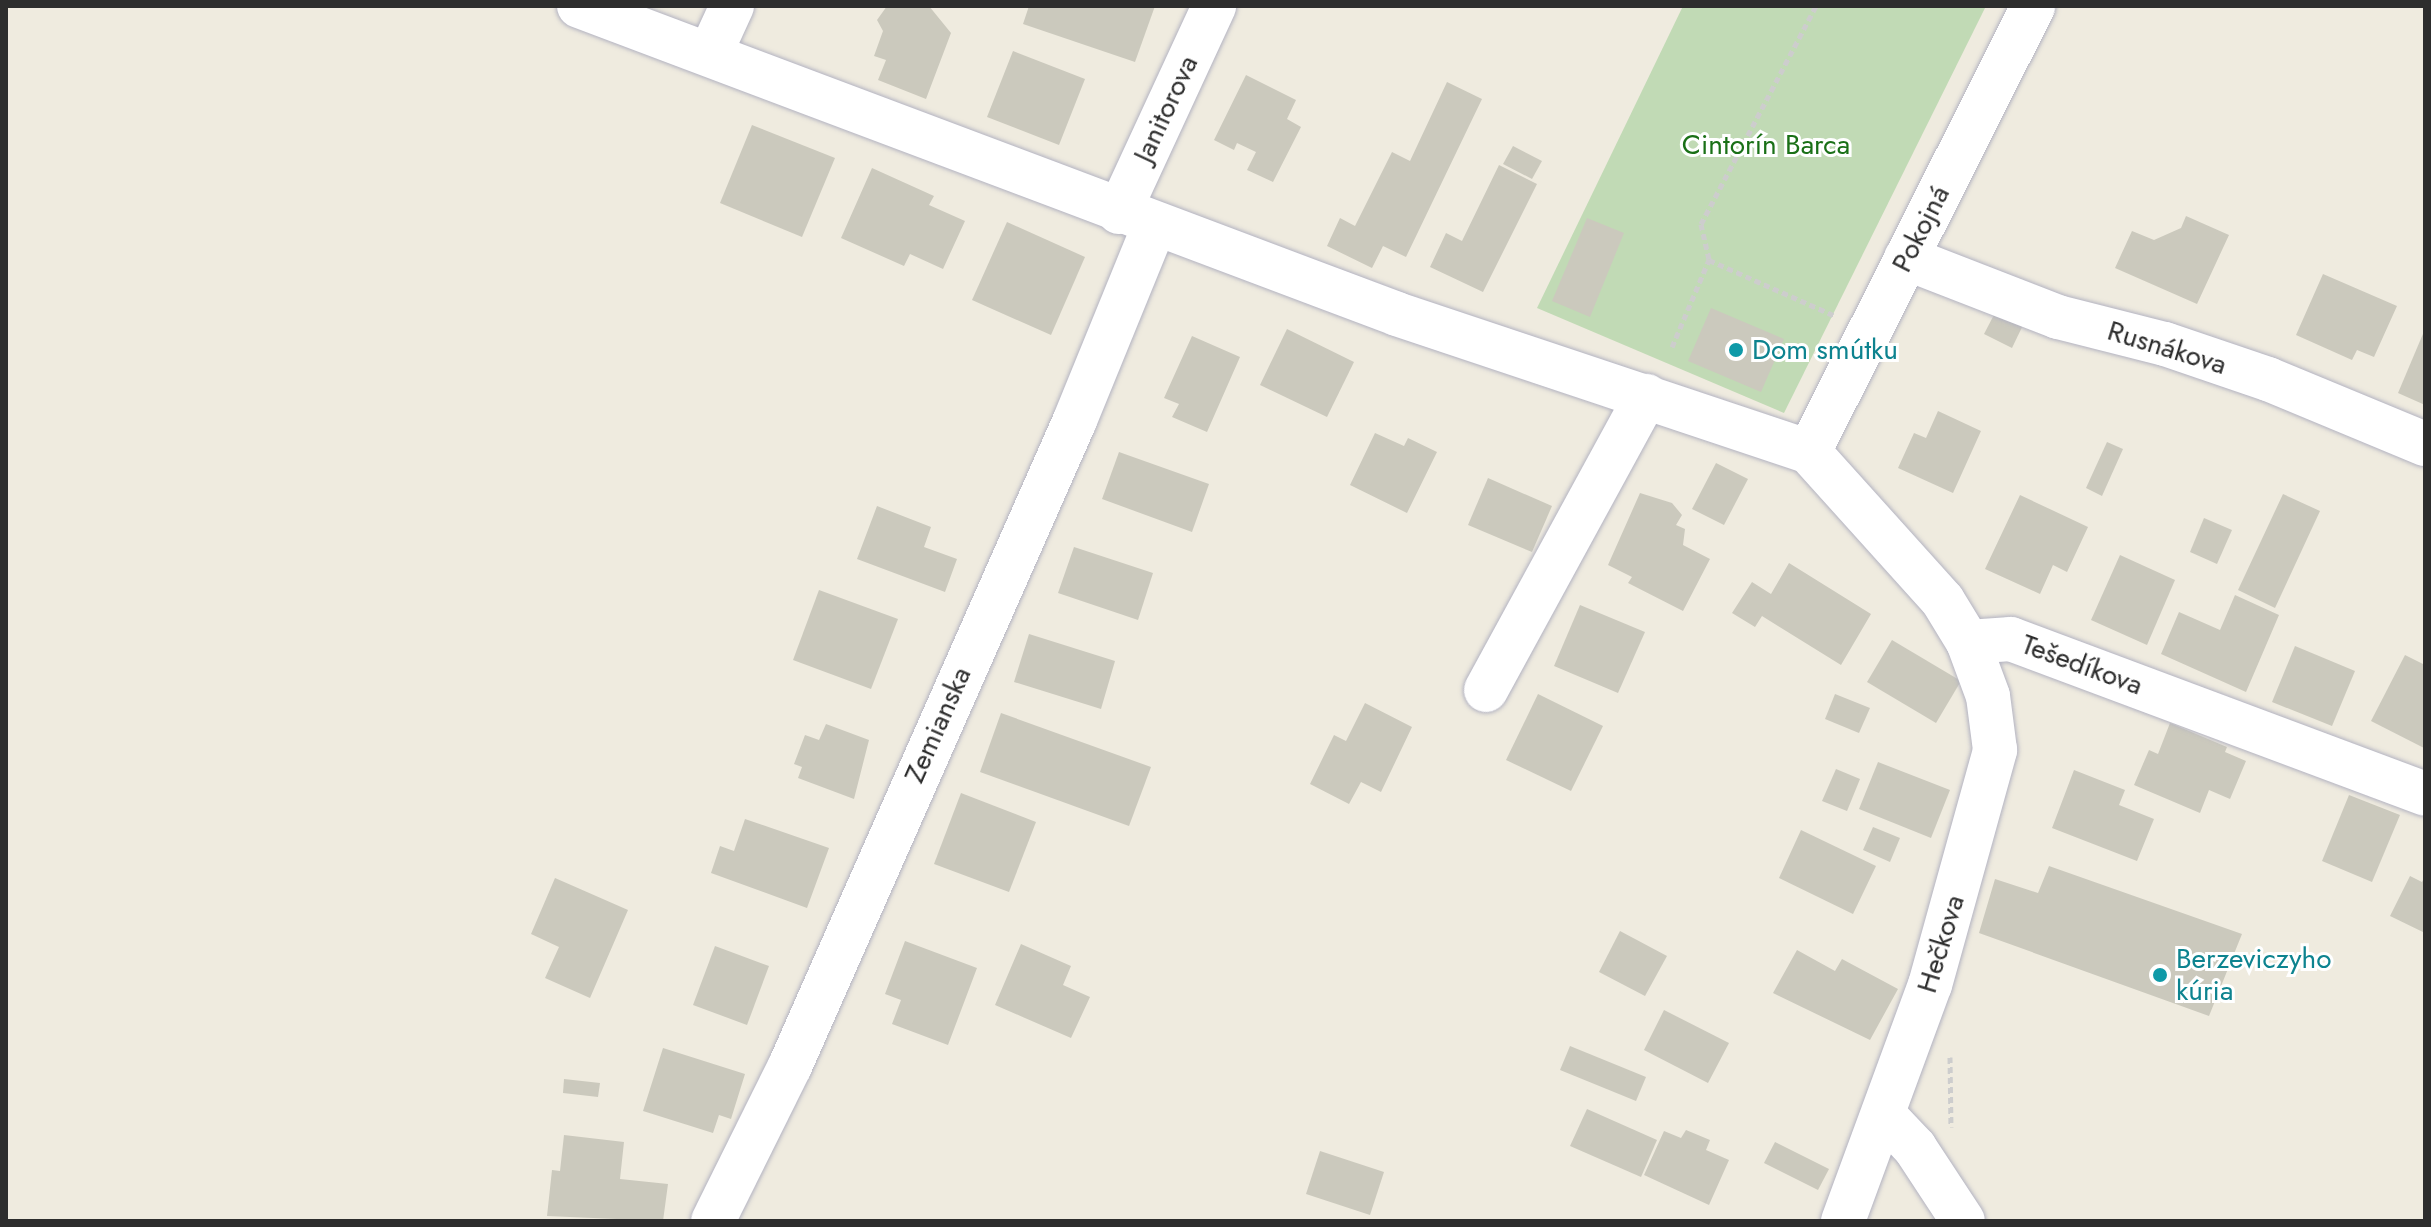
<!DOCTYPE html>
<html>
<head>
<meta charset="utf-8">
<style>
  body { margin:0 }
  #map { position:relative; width:2431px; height:1227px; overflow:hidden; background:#efebdf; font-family:Jost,sans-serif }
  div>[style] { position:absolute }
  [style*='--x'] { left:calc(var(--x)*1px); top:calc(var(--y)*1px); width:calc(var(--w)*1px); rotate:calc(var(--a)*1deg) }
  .cemetery>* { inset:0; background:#c1dab5 }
  .building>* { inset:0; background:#cbc9bd }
  .path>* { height:5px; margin-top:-2.5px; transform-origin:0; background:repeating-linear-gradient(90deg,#cdcdcd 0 6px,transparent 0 10px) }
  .roads { filter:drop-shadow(0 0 2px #b3b3c1) drop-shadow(0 0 2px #b3b3c1) }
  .street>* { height:44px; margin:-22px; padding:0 22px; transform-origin:22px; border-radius:22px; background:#fff }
  .dots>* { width:22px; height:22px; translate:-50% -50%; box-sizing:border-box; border:4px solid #fff; border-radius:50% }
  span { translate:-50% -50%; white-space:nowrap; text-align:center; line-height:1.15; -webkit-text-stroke:6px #fff; paint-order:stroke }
  .street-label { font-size:28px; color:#2d2d2d }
  .park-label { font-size:28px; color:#1a7017 }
  .culture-label { font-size:28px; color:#0d838f }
  .left { translate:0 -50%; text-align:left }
  .frame { position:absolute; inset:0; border:8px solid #2d2d2d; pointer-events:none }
</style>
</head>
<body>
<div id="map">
  <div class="cemetery">
    <div style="clip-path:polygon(1683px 6px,1986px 6px,1784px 413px,1537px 308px)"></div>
  </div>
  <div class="building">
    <div style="clip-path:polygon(887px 6px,929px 6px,951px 33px,926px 99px,878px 80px,886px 60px,874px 56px,883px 31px,877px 20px)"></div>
    <div style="clip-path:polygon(1029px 6px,1155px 6px,1135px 62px,1023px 24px)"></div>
    <div style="clip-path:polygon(1013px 51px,1085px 79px,1059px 145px,987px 117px)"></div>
    <div style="clip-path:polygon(1246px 75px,1296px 100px,1287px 119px,1301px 127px,1273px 182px,1247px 170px,1256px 152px,1237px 143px,1234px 150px,1214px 140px)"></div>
    <div style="clip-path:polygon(1447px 82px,1482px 99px,1406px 257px,1383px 246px,1372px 268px,1327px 246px,1340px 218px,1355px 226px,1392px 152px,1410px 161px)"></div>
    <div style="clip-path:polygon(752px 125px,835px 158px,802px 237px,720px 203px)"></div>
    <div style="clip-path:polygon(1513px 146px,1542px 161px,1532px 179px,1503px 164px)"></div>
    <div style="clip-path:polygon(1499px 165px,1537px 184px,1483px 292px,1430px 267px,1446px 233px,1462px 241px)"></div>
    <div style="clip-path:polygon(872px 168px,934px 196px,929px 205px,965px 221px,943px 269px,910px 254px,904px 266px,841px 238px)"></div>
    <div style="clip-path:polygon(2186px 216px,2229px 235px,2197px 304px,2115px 268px,2132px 231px,2154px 240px,2181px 228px)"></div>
    <div style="clip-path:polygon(1587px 218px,1624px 233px,1590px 317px,1552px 301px)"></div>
    <div style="clip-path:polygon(1007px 222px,1085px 257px,1051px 335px,972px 300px)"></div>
    <div style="clip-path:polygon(2323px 274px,2397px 306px,2374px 357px,2357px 350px,2352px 360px,2296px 335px)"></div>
    <div style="clip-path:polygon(1711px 308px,1784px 339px,1761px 392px,1688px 361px)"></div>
    <div style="clip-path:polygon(1997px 309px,2024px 323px,2012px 348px,1984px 334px)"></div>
    <div style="clip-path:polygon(1287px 329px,1354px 362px,1327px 417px,1260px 385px)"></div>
    <div style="clip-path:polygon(2425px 329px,2425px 405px,2398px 393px)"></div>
    <div style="clip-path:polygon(1192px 336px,1240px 357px,1207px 432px,1172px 417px,1179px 404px,1164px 398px)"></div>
    <div style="clip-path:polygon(1938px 411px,1981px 431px,1953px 493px,1898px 468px,1914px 433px,1926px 438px)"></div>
    <div style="clip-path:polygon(1375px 433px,1404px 446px,1408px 438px,1437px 452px,1407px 513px,1350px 485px)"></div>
    <div style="clip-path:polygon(2107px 442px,2123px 449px,2102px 496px,2086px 488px)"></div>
    <div style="clip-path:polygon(1119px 452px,1209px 484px,1192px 532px,1102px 499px)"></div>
    <div style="clip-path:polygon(1716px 463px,1748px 479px,1724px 525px,1692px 509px)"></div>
    <div style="clip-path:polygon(1488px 478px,1552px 506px,1532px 552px,1468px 525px)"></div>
    <div style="clip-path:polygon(1640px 493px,1672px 503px,1682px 515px,1676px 525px,1685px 529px,1683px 545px,1710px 559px,1683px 611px,1628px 583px,1632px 577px,1608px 565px)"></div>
    <div style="clip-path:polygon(2283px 494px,2320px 511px,2275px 608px,2238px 590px)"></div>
    <div style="clip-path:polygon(2020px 495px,2088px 527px,2067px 572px,2053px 565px,2040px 594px,1985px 569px)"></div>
    <div style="clip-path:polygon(877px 506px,931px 527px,924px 547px,957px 559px,945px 592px,857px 559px)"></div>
    <div style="clip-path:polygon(2204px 518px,2232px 530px,2217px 564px,2190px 552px)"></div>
    <div style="clip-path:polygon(1074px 547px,1153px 573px,1138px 620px,1058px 593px)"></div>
    <div style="clip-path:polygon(2120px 555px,2175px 580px,2147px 645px,2091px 620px)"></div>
    <div style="clip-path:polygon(1789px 563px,1871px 614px,1841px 665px,1762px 616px,1755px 627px,1732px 613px,1752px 582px,1771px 594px)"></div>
    <div style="clip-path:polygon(819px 590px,898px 619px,871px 689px,793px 660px)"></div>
    <div style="clip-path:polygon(2235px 595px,2279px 615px,2246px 692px,2161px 654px,2179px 612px,2220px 630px)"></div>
    <div style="clip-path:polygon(1580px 605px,1645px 632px,1618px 693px,1554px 666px)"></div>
    <div style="clip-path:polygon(1029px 634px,1115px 661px,1101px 709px,1014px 682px)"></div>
    <div style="clip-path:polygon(1892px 640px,1961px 681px,1936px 723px,1867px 682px)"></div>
    <div style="clip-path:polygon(2295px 646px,2355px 671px,2332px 726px,2272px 702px)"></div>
    <div style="clip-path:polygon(2405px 655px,2425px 665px,2424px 748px,2371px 721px)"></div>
    <div style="clip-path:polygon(1538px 694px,1603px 726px,1571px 791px,1506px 760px)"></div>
    <div style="clip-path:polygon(1835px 694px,1870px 708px,1859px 733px,1825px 719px)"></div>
    <div style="clip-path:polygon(1365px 703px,1412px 727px,1381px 792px,1361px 782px,1349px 804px,1310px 784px,1334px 735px,1346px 741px)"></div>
    <div style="clip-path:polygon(1001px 713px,1151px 767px,1129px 826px,980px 772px)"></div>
    <div style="clip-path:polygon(2170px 723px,2227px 747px,2225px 752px,2246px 761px,2230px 799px,2209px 790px,2200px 813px,2134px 785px,2149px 750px,2158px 754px)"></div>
    <div style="clip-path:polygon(826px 724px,869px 740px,854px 799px,798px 778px,802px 767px,794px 764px,805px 735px,819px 740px)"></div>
    <div style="clip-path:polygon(1878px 762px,1950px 790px,1931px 838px,1859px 809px)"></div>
    <div style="clip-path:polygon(1836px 769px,1860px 779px,1847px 811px,1822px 801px)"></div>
    <div style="clip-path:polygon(2074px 770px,2125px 790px,2119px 805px,2154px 819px,2137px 861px,2052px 828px)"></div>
    <div style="clip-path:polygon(961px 793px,1036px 822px,1009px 892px,934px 864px)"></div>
    <div style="clip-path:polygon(2349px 795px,2400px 815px,2372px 882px,2322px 861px)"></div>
    <div style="clip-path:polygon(745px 819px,829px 848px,807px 908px,711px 873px,720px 846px,734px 851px)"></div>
    <div style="clip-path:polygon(1873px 827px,1900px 838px,1890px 862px,1863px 850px)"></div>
    <div style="clip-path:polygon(1801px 830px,1876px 866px,1853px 914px,1779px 878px)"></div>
    <div style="clip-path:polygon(2049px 866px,2242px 934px,2209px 1016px,1979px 933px,1995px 879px,2038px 893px)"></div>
    <div style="clip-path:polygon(2410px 876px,2422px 882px,2425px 876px,2425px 933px,2390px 916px)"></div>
    <div style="clip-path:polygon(555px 878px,628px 910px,590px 998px,545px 978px,559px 947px,531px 934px)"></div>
    <div style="clip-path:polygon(1620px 931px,1667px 956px,1645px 996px,1599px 972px)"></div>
    <div style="clip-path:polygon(905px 941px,977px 968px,948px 1045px,892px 1024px,901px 1000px,885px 994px)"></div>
    <div style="clip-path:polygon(1021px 944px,1071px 966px,1063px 985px,1090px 997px,1071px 1038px,995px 1005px)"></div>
    <div style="clip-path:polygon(715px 946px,769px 966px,747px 1025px,693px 1005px)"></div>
    <div style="clip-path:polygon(1797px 950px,1835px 971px,1842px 959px,1898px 989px,1870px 1040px,1773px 993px)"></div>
    <div style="clip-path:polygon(1664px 1010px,1729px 1043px,1708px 1083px,1644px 1050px)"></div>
    <div style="clip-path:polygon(1570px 1046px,1646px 1077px,1636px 1101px,1560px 1070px)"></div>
    <div style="clip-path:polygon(663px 1048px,745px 1074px,731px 1119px,719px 1115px,713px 1133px,643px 1111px)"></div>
    <div style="clip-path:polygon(564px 1079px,600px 1083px,598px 1097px,563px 1093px)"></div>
    <div style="clip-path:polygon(1587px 1109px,1657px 1140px,1641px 1177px,1570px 1146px)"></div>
    <div style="clip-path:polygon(1686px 1130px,1710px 1140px,1706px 1150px,1729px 1160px,1709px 1205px,1644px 1175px,1664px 1131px,1681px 1138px)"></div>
    <div style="clip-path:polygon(564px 1135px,624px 1142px,620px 1179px,668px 1184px,663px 1221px,547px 1216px,552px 1170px,560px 1171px)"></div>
    <div style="clip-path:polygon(1775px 1142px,1829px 1169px,1818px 1190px,1764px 1163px)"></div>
    <div style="clip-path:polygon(1320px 1151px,1384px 1172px,1370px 1215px,1306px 1194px)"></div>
  </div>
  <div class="path">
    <div style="--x:1709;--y:259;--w:36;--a:-103"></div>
    <div style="--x:1701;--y:224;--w:246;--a:-62.2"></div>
    <div style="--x:1672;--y:347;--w:95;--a:-67"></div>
    <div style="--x:1709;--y:260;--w:136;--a:23.9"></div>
    <div style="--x:1950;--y:1057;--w:70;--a:89.2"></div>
  </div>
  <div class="roads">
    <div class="street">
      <div style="--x:579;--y:6;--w:874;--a:20.63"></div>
      <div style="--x:1397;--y:314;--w:434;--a:18.5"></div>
      <div style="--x:1809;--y:452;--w:200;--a:48"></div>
      <div style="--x:1943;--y:601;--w:48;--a:58.6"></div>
      <div style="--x:1968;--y:642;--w:43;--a:-4"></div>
      <div style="--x:2011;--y:639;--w:442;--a:20.5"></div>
      <div style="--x:710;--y:54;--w:53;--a:-65.4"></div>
      <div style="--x:1119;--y:212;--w:227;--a:-65.2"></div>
      <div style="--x:1906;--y:258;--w:163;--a:21.2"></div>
      <div style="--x:2058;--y:317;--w:110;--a:14.2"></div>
      <div style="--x:2165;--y:344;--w:109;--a:18.8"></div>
      <div style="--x:2268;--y:379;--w:170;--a:22.5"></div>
      <div style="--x:1809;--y:452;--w:499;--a:-63.3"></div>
      <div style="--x:1486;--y:690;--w:335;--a:-61.4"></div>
      <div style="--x:1883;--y:1114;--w:47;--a:46.7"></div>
      <div style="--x:1915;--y:1148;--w:87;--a:56.7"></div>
      <div style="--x:713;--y:1221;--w:173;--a:-63.6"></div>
      <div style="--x:790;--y:1066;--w:706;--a:-66.19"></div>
      <div style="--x:1075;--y:420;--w:209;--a:-67.8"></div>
      <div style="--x:1843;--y:1221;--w:252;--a:-69.8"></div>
      <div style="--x:1930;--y:985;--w:244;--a:-74.5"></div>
      <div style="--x:1995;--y:750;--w:54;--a:-97.4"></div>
      <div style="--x:1988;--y:696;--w:58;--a:-110.3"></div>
    </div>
  </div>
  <div class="dots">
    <div style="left:1736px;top:350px;background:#0f9aa8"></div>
    <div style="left:2160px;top:975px;background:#0f9aa8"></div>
  </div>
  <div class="street-label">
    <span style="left:1166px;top:109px;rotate:-65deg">Janitorova</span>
    <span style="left:1921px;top:229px;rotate:-63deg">Pokojná</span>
    <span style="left:2167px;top:348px;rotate:17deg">Rusnákova</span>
    <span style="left:2082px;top:665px;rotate:20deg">Tešedíkova</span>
    <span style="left:938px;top:725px;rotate:-66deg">Zemianska</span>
    <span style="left:1941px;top:944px;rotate:-73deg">Hečkova</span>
  </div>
  <div class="park-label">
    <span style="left:1766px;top:145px">Cintorín Barca</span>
  </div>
  <div class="culture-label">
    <span class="left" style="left:1752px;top:350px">Dom smútku</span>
    <span class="left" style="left:2176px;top:975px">Berzeviczyho<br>kúria</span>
  </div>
  <div class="frame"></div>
</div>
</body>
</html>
